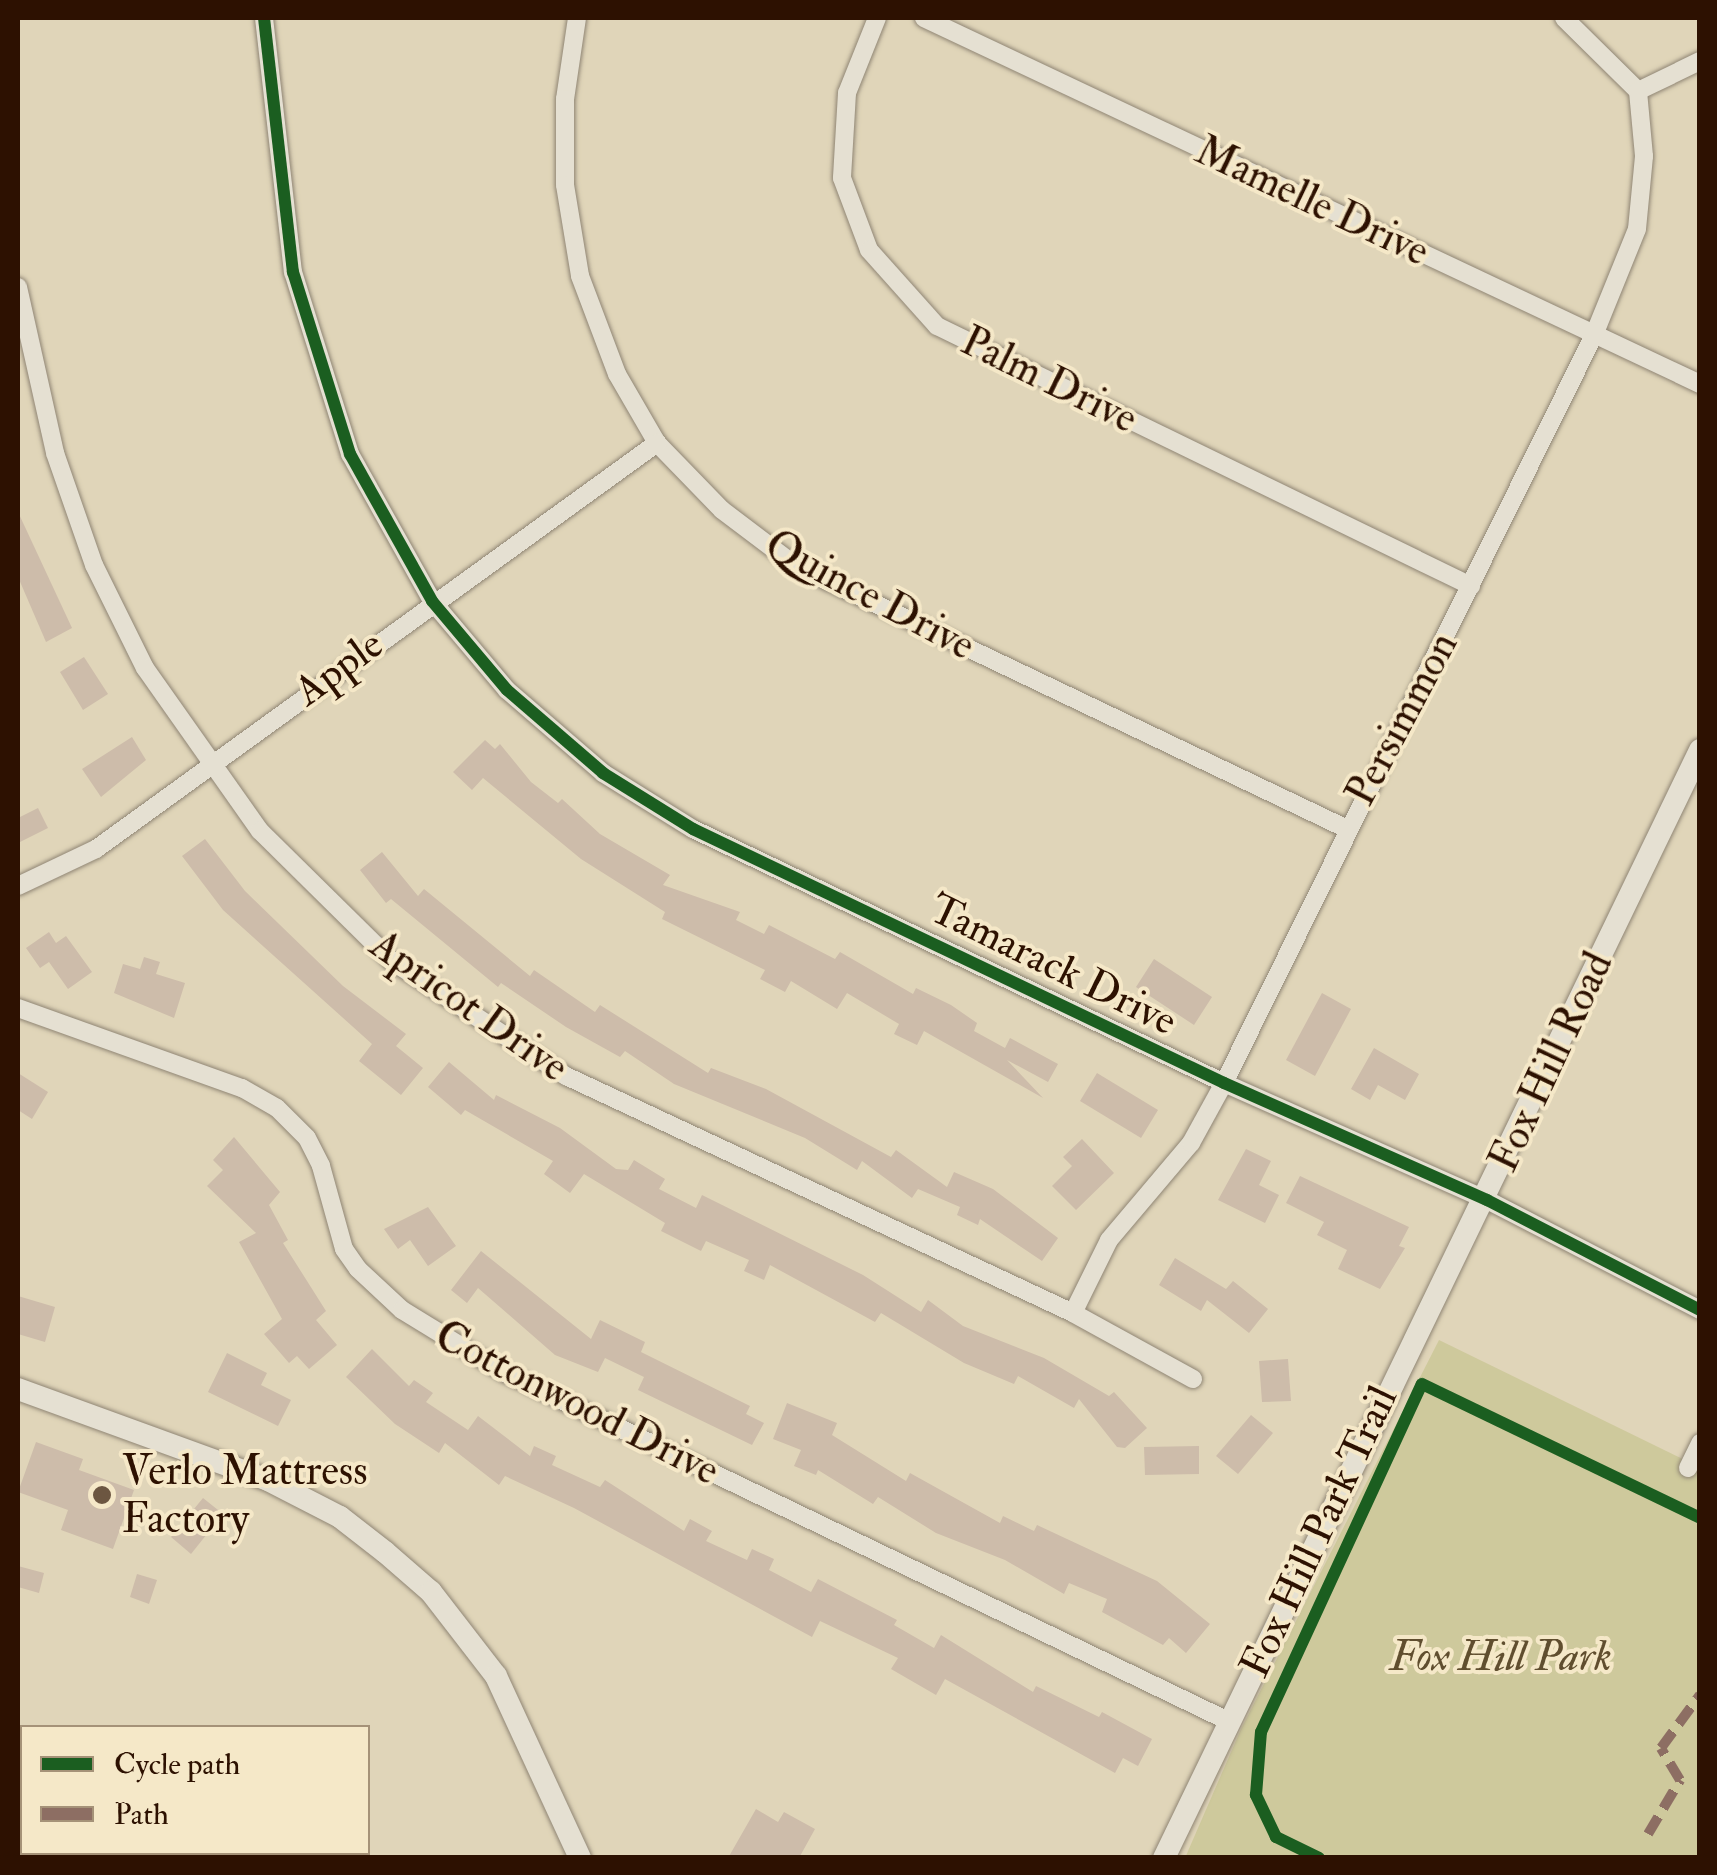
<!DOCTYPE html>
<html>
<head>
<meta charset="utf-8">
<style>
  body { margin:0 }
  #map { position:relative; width:1717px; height:1875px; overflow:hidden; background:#e0d5b9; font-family:"IM FELL Double Pica",serif }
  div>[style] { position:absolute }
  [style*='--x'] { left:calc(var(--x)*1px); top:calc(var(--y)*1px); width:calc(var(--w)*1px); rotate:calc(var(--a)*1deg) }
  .green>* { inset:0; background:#cec99c }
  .building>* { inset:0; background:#cdbcaa }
  .roads { filter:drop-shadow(0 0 2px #8f8574) drop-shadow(0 0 2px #8f8574) }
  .minor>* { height:18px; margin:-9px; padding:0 9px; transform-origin:9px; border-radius:9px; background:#e5e0d2 }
  .tertiary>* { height:22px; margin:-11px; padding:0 11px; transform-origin:11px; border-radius:11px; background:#e5e0d2 }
  .quiet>* { height:10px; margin-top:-5px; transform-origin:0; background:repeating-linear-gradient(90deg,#8d6e63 0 20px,transparent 0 30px) }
  .cycleway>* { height:12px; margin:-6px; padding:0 6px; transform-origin:6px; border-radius:6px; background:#1b5e20 }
  .dots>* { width:28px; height:28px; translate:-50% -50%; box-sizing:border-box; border:5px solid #f5e8c8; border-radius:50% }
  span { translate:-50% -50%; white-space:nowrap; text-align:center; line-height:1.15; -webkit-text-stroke:8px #f5e8c8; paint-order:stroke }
  .street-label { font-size:42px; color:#2d1101 }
  .poi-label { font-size:42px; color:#2d1101 }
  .left { translate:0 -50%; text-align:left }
  .park-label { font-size:42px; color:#604e2f; font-style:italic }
  .frame { position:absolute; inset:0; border:20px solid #2d1101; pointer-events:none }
  .legend { position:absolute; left:20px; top:1725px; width:350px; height:130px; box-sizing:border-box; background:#f5e8c8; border:2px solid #a59278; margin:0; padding:12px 18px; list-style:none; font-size:30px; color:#2d1101 }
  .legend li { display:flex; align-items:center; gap:20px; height:50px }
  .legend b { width:50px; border:2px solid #a59278 }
</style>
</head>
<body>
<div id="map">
  <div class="green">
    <div style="clip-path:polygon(1439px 1340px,1699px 1467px,1699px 1857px,1185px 1858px,1241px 1729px)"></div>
  </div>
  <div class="building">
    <div style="clip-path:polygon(18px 512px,72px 628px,46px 642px,18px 577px)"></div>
    <div style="clip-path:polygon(84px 657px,108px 694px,83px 710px,60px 672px)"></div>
    <div style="clip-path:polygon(132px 737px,146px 760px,101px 797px,82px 769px)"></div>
    <div style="clip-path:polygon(485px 740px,495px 749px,500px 744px,531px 782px,558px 803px,562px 799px,600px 834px,670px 875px,663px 885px,740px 912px,736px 920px,764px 934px,769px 925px,835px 959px,840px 952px,913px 994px,916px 988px,951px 1005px,977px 1023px,974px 1031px,1005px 1048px,1010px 1038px,1058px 1064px,1048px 1082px,1007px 1060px,1043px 1098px,924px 1031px,917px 1045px,894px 1034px,899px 1024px,847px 993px,837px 1009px,791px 981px,785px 992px,760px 979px,765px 970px,662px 919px,665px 912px,581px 859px,483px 778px,472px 790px,453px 772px)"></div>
    <div style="clip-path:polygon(38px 808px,48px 828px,18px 843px,18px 818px)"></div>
    <div style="clip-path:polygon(205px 839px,245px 891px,343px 986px,406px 1034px,396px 1046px,423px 1068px,401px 1095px,359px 1061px,372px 1044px,223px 910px,182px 856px)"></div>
    <div style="clip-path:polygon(382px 852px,418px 896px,424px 889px,530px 976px,534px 970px,595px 1012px,600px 1005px,708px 1073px,711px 1068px,766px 1089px,891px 1157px,896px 1150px,947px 1187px,954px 1172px,993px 1189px,1058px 1238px,1042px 1261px,980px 1219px,978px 1225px,957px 1215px,960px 1207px,918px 1189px,912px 1198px,862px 1161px,857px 1170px,805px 1138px,674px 1084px,625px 1051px,620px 1057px,566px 1027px,501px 983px,498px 987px,391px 899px,386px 903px,360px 870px)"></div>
    <div style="clip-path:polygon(49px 932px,56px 943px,66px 936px,92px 972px,68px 989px,49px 962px,40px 968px,26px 948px)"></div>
    <div style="clip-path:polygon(144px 957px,160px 962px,156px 974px,185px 983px,174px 1018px,114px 993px,123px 964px,140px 969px)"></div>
    <div style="clip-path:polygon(1154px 959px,1212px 997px,1194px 1025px,1136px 987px)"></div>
    <div style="clip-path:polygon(1322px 993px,1351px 1009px,1315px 1076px,1286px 1060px)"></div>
    <div style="clip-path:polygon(1374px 1048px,1419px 1074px,1405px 1100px,1378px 1085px,1370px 1100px,1351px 1089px)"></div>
    <div style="clip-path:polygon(449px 1062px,494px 1100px,496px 1095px,560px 1128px,616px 1169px,628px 1170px,634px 1160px,665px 1179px,659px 1189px,696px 1208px,702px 1195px,863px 1275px,921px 1312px,928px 1300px,963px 1326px,1044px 1358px,1109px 1396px,1114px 1392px,1147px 1428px,1125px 1448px,1117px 1447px,1079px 1399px,1074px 1408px,1018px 1376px,1014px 1384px,964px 1363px,881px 1313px,875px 1322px,770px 1265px,764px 1280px,744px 1271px,749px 1260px,706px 1241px,701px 1251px,661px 1231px,665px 1223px,584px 1174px,570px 1193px,544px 1174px,553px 1161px,465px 1110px,461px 1115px,428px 1087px)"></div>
    <div style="clip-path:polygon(18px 1073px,48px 1092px,32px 1119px,18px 1110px)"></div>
    <div style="clip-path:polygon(1097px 1073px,1158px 1110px,1141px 1138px,1080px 1101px)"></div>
    <div style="clip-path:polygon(234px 1137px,280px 1192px,269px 1205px,288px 1240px,283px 1243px,326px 1311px,316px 1320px,337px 1345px,309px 1369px,297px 1356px,289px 1363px,264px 1334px,282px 1319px,239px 1242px,256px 1233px,207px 1186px,223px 1170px,213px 1160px)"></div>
    <div style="clip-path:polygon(1082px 1139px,1114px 1173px,1076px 1210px,1052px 1186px,1072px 1166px,1063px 1157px)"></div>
    <div style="clip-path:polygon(1246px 1149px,1271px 1161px,1259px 1185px,1279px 1195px,1265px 1223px,1218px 1200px)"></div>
    <div style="clip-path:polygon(1300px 1176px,1409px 1227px,1399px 1246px,1405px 1248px,1380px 1289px,1338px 1269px,1347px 1250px,1317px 1235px,1324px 1222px,1286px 1203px)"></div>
    <div style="clip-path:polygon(428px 1207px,456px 1246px,428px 1266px,410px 1240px,398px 1249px,384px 1229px)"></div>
    <div style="clip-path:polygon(481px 1251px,591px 1339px,600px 1320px,645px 1342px,641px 1352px,750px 1406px,746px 1414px,764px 1423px,752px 1445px,638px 1390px,644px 1377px,605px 1358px,598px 1372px,555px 1355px,478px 1288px,467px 1303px,451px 1290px)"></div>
    <div style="clip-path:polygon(1175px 1258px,1226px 1289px,1233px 1281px,1268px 1309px,1249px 1333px,1207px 1300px,1201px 1311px,1159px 1285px)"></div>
    <div style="clip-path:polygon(18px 1296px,55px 1307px,45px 1342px,18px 1334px)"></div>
    <div style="clip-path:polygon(372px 1349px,409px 1386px,414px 1380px,433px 1393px,426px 1402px,468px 1430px,478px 1416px,530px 1456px,534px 1446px,556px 1456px,552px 1465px,600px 1487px,605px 1480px,684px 1531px,690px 1519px,712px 1531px,706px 1541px,747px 1560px,752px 1549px,774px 1559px,769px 1570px,811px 1592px,818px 1579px,897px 1620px,894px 1625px,934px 1648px,941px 1635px,1033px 1692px,1036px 1686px,1099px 1717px,1102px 1712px,1152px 1739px,1138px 1766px,1123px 1758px,1115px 1773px,945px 1679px,936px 1695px,891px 1669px,898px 1658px,820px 1621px,812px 1637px,574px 1508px,505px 1476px,499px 1485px,445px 1443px,439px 1453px,395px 1424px,346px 1377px)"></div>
    <div style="clip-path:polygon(227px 1353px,267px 1373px,261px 1385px,291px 1400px,278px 1426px,208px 1392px)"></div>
    <div style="clip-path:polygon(1288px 1359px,1291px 1401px,1262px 1402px,1259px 1361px)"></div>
    <div style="clip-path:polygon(787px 1403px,837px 1423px,832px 1435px,906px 1481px,910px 1473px,1000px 1523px,1003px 1516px,1034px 1531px,1037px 1525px,1157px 1581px,1210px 1624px,1186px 1653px,1169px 1638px,1163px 1645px,1102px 1612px,1107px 1599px,1069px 1583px,1064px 1594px,1005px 1560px,936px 1533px,878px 1497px,873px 1504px,818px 1470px,816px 1475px,794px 1466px,801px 1450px,773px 1439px)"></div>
    <div style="clip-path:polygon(1251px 1415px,1273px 1433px,1238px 1474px,1216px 1456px)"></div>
    <div style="clip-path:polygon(36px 1442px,83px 1459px,79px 1470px,134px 1490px,113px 1549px,61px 1530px,68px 1510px,18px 1492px)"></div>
    <div style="clip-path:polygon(1199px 1446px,1199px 1474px,1145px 1475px,1144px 1447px)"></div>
    <div style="clip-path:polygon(203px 1498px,223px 1514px,191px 1554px,171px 1537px)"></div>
    <div style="clip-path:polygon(18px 1566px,44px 1573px,39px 1593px,18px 1587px)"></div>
    <div style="clip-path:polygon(137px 1574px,157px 1580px,149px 1604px,130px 1597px)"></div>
    <div style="clip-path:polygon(756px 1809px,778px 1822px,784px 1812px,815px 1829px,799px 1858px,728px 1858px)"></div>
  </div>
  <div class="roads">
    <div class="minor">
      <div style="--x:264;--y:18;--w:256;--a:83.5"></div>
      <div style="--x:293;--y:272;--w:191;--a:72.6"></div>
      <div style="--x:350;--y:454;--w:168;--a:60.8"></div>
      <div style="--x:432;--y:601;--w:116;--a:49.9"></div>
      <div style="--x:507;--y:690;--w:127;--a:40.8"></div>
      <div style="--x:603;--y:773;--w:106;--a:31.9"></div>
      <div style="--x:693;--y:829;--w:589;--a:25.56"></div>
      <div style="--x:1224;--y:1083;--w:288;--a:24"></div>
      <div style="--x:1487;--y:1200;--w:240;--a:27.3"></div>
      <div style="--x:577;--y:18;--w:82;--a:98.4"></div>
      <div style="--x:565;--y:99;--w:86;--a:90"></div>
      <div style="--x:565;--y:185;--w:92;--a:80.6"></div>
      <div style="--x:580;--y:276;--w:105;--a:69.3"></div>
      <div style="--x:617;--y:374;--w:80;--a:59.9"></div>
      <div style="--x:657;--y:443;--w:93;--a:45.9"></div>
      <div style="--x:722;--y:510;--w:93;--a:37.1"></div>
      <div style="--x:796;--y:566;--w:608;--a:25.51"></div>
      <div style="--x:877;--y:18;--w:81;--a:111.8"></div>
      <div style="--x:847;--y:93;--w:85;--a:93.4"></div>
      <div style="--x:842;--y:178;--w:77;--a:69.4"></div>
      <div style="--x:869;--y:250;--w:102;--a:48.2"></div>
      <div style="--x:937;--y:326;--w:594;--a:25.96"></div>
      <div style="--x:924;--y:18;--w:858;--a:25.25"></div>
      <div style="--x:1564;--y:18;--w:104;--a:44.6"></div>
      <div style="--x:1638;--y:91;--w:69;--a:-25.8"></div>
      <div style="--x:18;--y:287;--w:170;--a:77.4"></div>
      <div style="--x:55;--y:453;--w:119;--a:70.8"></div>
      <div style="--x:94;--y:565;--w:115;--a:63.7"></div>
      <div style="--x:145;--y:668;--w:199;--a:54.8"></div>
      <div style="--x:260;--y:831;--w:185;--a:44.6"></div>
      <div style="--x:392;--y:961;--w:209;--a:33.5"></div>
      <div style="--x:566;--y:1076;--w:560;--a:25.05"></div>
      <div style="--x:1073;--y:1313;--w:137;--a:28.8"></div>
      <div style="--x:18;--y:886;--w:86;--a:-25.4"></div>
      <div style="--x:96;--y:849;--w:693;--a:-35.89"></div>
      <div style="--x:18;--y:1008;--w:238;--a:19.7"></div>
      <div style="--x:242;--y:1088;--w:40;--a:29.7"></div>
      <div style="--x:277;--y:1108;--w:42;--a:45"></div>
      <div style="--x:307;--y:1138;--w:31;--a:63"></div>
      <div style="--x:321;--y:1166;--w:86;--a:74.5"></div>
      <div style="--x:344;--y:1249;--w:24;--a:55"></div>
      <div style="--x:358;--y:1269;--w:60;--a:43"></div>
      <div style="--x:402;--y:1310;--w:119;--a:31.5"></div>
      <div style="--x:503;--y:1372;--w:802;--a:25.7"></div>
      <div style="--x:1073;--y:1313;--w:81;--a:-63.7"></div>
      <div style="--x:1109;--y:1240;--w:127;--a:-49.8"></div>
      <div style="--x:1191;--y:1143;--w:68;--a:-61.2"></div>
      <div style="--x:1224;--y:1083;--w:835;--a:-63.68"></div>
      <div style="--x:1594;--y:335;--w:114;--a:-67.9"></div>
      <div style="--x:1637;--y:229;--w:73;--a:-84.5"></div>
      <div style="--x:1644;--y:156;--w:65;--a:-95.3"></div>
      <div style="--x:1688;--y:1468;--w:28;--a:-64"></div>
      <div style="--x:18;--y:1832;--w:4;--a:14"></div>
      <div style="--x:102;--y:1852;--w:8;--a:45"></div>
    </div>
    <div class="tertiary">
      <div style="--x:18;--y:1389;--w:266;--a:20"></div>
      <div style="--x:268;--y:1480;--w:81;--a:27.2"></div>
      <div style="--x:340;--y:1517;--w:57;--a:37.9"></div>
      <div style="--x:385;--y:1552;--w:61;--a:41"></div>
      <div style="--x:431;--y:1592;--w:106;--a:52.3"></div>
      <div style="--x:496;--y:1676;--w:200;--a:65.2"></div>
      <div style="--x:1164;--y:1858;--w:1231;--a:-64.18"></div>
    </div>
  </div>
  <div class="quiet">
    <div style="--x:1648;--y:1834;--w:63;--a:-59.3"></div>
    <div style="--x:1680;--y:1780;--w:37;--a:-121"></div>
    <div style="--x:1661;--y:1748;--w:66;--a:-53.7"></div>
  </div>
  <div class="cycleway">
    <div style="--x:264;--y:18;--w:256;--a:83.5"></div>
    <div style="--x:293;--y:272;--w:191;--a:72.6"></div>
    <div style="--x:350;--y:454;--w:168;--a:60.8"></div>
    <div style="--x:432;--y:601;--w:116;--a:49.9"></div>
    <div style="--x:507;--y:690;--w:127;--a:40.8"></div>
    <div style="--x:603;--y:773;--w:106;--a:31.9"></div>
    <div style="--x:693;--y:829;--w:589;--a:25.56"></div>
    <div style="--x:1224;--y:1083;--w:288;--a:24"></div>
    <div style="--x:1487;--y:1200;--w:240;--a:27.3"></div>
    <div style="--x:1319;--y:1858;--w:48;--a:-154"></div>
    <div style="--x:1276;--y:1837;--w:47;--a:-115.5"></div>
    <div style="--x:1256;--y:1795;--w:63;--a:-85.5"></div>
    <div style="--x:1261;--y:1732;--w:383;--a:-65.2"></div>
    <div style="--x:1422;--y:1384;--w:309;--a:25.7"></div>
  </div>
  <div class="dots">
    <div style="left:102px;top:1495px;background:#6c5641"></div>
  </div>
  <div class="street-label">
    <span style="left:1312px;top:201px;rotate:25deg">Mamelle Drive</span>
    <span style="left:1049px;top:380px;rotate:26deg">Palm Drive</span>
    <span style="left:870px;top:595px;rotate:28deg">Quince Drive</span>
    <span style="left:339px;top:668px;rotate:-36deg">Apple</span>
    <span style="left:1402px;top:719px;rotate:-62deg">Persimmon</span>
    <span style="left:1053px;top:965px;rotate:26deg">Tamarack Drive</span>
    <span style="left:469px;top:1006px;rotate:35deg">Apricot Drive</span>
    <span style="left:1551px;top:1062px;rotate:-65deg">Fox Hill Road</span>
    <span style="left:577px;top:1403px;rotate:27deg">Cottonwood Drive</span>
    <span style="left:1319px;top:1532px;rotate:-65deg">Fox Hill Park Trail</span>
  </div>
  <div class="poi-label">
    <span class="left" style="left:122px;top:1495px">Verlo Mattress<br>Factory</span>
  </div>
  <div class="park-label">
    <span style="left:1501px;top:1657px">Fox Hill Park</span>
  </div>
  <div class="frame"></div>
  <ul class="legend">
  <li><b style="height:12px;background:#1b5e20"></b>Cycle path</li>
  <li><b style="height:12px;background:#8d6e63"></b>Path</li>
  </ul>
</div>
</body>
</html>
